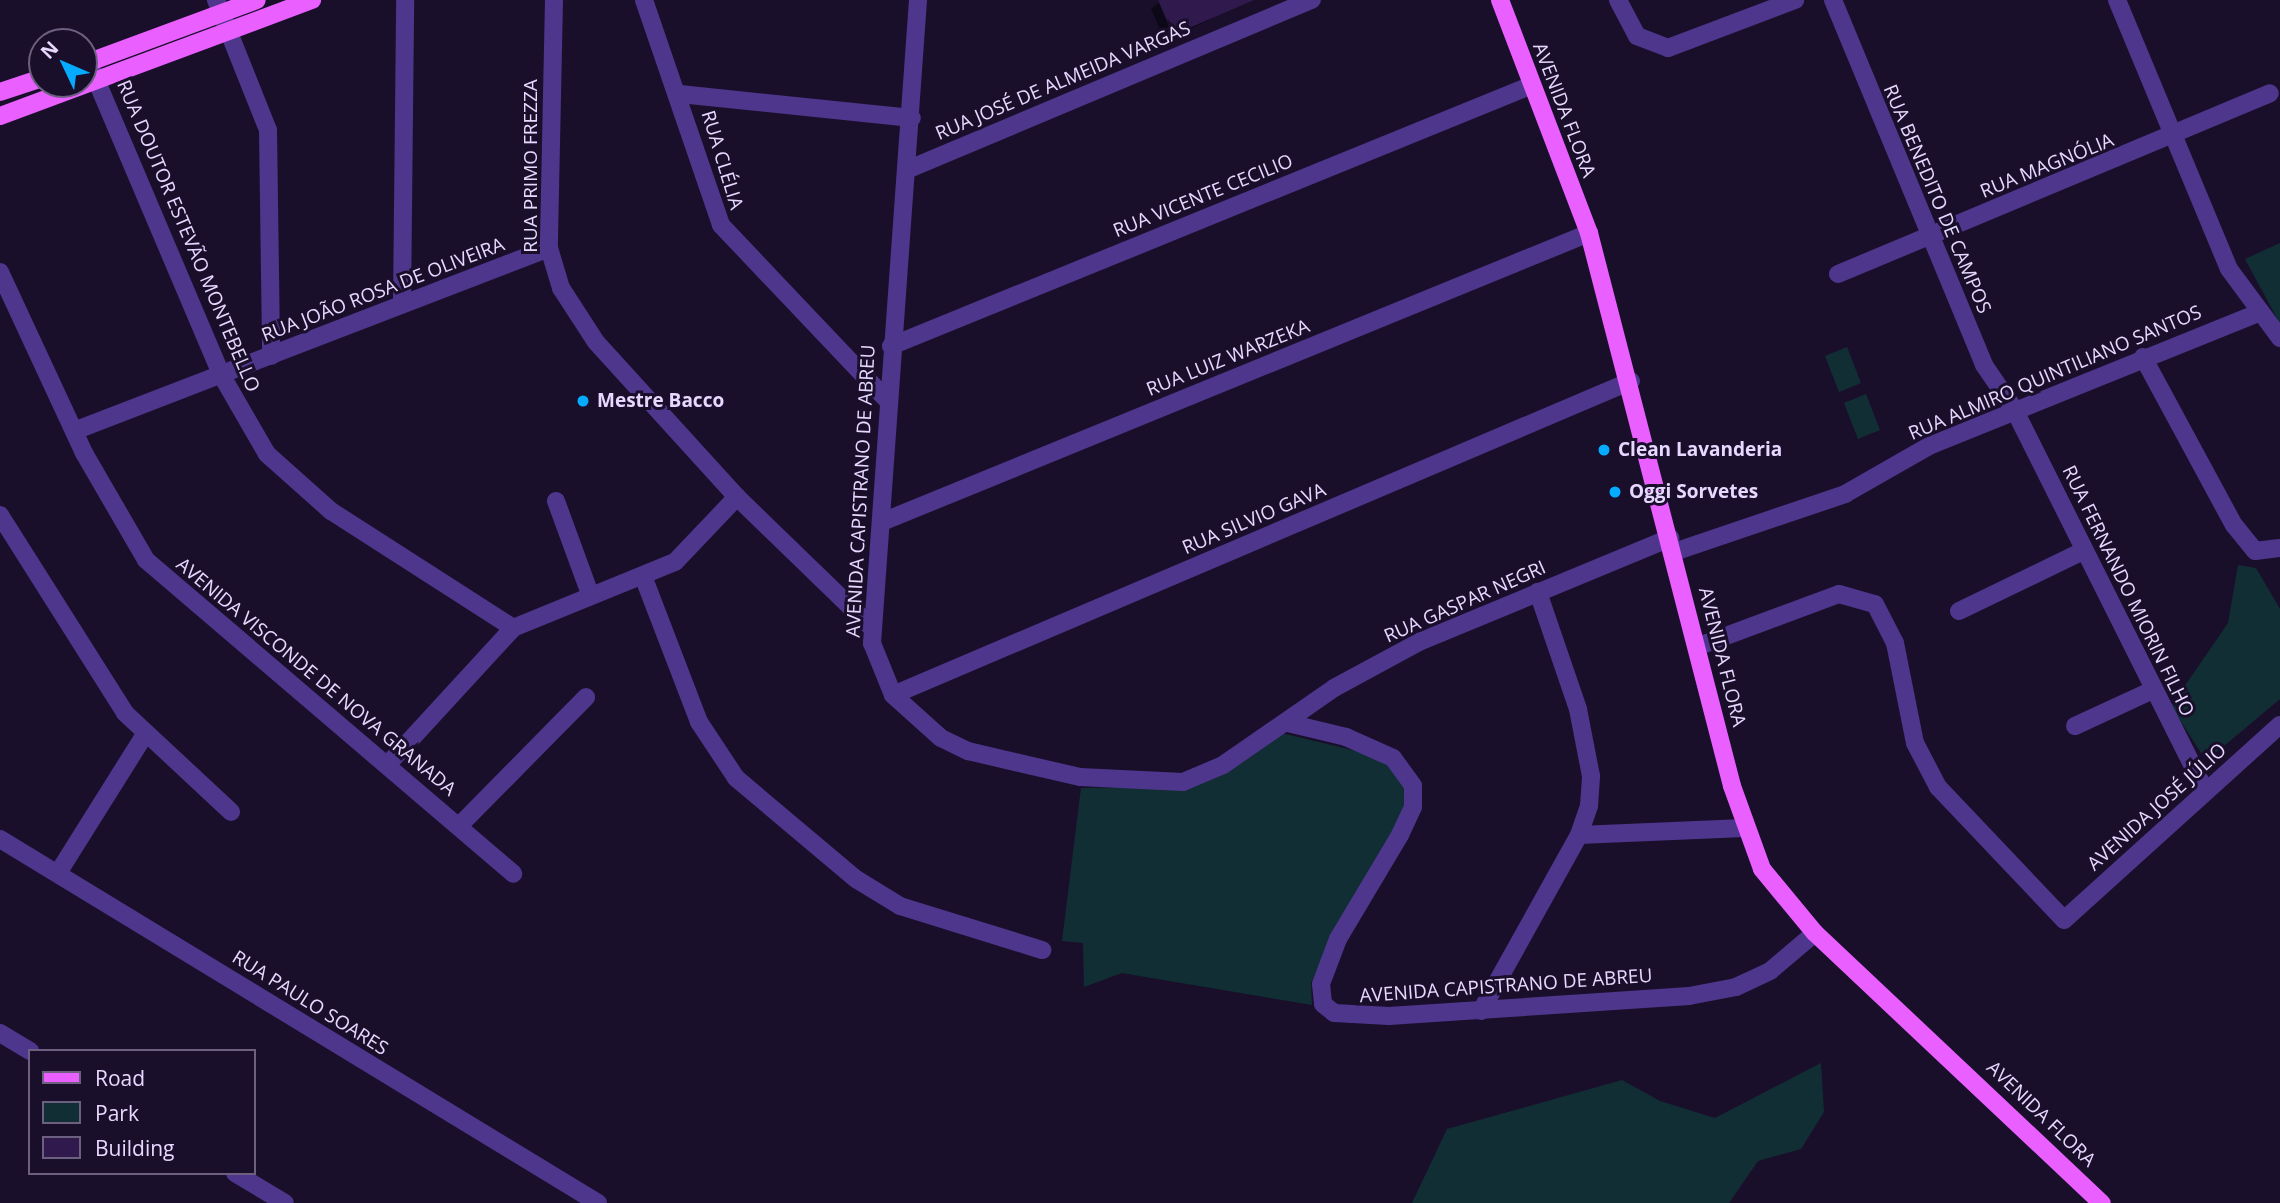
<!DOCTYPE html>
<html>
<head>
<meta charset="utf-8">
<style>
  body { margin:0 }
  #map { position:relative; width:2280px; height:1203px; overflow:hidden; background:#1a0f2b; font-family:"Open Sans",sans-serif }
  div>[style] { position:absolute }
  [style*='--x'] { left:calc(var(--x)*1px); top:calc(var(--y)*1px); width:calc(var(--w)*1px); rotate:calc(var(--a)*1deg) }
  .green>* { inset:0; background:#112e35 }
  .shadow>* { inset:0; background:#0007 }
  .building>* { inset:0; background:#30194d }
  .minor>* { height:18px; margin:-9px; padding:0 9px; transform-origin:9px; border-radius:9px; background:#4e368d }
  .major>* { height:18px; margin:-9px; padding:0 9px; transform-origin:9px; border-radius:9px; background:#e95fff }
  .dots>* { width:19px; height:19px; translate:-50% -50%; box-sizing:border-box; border:4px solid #1a0f2b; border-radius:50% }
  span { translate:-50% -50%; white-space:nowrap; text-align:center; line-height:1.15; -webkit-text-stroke:6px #1a0f2b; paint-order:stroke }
  .street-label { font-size:19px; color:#e6d8ff }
  .poi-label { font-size:19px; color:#e6d8ff; font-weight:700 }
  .left { translate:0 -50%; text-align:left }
  .legend { position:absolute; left:28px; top:1049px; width:228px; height:126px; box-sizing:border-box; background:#1a0f2b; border:2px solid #6c5f80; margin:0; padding:9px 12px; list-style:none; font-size:21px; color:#e6d8ff }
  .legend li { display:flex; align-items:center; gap:14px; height:35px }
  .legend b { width:35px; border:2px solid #6c5f80 }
  .north { position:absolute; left:28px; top:28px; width:70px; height:70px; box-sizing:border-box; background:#1a0f2b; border:2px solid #6c5f80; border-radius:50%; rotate:314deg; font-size:19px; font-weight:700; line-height:28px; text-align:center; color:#e6d8ff }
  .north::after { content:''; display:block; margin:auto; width:24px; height:32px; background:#04abff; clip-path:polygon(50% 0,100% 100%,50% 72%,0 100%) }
</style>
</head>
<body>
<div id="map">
  <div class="green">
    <div style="clip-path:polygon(2280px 243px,2280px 324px,2245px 259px)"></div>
    <div style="clip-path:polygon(1847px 347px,1861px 383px,1839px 392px,1825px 356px)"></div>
    <div style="clip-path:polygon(1866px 394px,1880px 430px,1858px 439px,1844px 403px)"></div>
    <div style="clip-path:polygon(2238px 565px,2256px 568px,2280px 609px,2280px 699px,2212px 756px,2203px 756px,2171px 706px,2228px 623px)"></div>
    <div style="clip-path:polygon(1281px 733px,1382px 757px,1402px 776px,1408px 803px,1322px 960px,1311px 983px,1312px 1005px,1122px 973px,1084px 987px,1083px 943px,1062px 941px,1081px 788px,1196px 786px)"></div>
    <div style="clip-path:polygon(1821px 1063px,1824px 1112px,1801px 1149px,1758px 1161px,1729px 1203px,1412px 1203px,1447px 1129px,1622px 1080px,1660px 1101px,1715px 1118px)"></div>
  </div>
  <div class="shadow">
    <div style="clip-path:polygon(1162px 0,1250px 0,1165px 41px,1151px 9px)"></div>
  </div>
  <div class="building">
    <div style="clip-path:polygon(1158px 0,1254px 0,1173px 35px)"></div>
  </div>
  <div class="minor">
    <div style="--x:216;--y:0;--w:140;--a:68.2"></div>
    <div style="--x:268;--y:130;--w:226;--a:89.2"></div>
    <div style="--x:554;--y:0;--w:248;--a:91.2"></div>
    <div style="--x:549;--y:248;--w:42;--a:73.3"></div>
    <div style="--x:561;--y:288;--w:64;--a:57.1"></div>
    <div style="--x:596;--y:342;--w:210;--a:47.7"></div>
    <div style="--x:737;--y:497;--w:188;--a:44.1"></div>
    <div style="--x:644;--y:0;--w:238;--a:71.1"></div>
    <div style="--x:721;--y:225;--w:240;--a:46.5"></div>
    <div style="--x:918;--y:0;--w:645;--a:94.09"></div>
    <div style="--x:872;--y:643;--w:56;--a:68"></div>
    <div style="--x:893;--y:695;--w:64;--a:41.9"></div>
    <div style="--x:941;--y:738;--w:30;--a:26"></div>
    <div style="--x:968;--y:751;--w:115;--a:13.1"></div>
    <div style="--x:1080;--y:777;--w:103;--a:2.8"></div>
    <div style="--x:1183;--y:782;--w:43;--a:-23"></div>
    <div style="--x:1223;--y:765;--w:135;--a:-34.7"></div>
    <div style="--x:1334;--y:688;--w:97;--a:-28.4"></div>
    <div style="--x:1419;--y:642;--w:272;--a:-22.5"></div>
    <div style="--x:1618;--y:0;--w:41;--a:62.2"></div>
    <div style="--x:1637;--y:36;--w:33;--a:21"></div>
    <div style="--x:1668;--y:48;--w:136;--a:-20.7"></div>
    <div style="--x:1833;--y:0;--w:395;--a:67.5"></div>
    <div style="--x:1984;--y:365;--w:53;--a:55.7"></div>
    <div style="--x:2014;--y:409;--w:426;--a:63.4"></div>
    <div style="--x:2117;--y:0;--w:291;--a:67.4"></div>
    <div style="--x:2229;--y:269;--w:86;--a:53.5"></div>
    <div style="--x:89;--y:63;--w:340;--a:67"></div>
    <div style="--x:222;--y:376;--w:90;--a:60"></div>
    <div style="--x:267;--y:454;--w:86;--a:41.7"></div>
    <div style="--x:331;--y:511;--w:216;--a:32.7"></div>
    <div style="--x:680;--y:94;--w:233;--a:5.9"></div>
    <div style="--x:909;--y:169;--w:437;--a:-22.8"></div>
    <div style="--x:0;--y:272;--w:200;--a:65.1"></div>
    <div style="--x:84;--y:453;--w:124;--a:59.9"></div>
    <div style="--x:146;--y:560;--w:483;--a:40.5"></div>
    <div style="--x:1838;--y:274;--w:468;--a:-22.7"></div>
    <div style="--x:402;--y:304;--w:304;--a:-89.4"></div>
    <div style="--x:891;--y:346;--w:692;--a:-22.15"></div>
    <div style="--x:2143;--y:357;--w:191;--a:61.6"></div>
    <div style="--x:2234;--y:525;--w:33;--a:51"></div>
    <div style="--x:2255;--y:551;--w:25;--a:-7"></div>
    <div style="--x:74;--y:431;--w:509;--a:-21.07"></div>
    <div style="--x:556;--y:501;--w:99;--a:69.9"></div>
    <div style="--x:0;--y:515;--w:234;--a:57.7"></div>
    <div style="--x:125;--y:713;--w:145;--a:43"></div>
    <div style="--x:882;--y:522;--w:764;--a:-22.23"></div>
    <div style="--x:1674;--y:552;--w:181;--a:-18.7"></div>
    <div style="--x:1845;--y:494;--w:97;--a:-29.7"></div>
    <div style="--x:1929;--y:446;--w:356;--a:-22"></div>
    <div style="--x:643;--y:576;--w:156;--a:69"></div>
    <div style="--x:699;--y:722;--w:67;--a:56.5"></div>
    <div style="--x:736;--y:778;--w:157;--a:40.1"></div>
    <div style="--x:856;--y:879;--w:52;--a:31.5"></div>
    <div style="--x:900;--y:906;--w:149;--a:17.2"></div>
    <div style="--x:1959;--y:611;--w:138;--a:-25.8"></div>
    <div style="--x:1699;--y:646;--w:149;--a:-20.4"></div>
    <div style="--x:1839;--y:594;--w:37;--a:16"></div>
    <div style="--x:1875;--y:604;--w:44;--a:62.9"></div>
    <div style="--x:1895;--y:643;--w:102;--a:78.7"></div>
    <div style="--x:1915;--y:743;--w:50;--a:62.4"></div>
    <div style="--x:1938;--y:787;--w:183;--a:46.5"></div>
    <div style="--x:2064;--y:920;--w:291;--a:-42.1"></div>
    <div style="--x:893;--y:695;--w:802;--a:-23.05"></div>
    <div style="--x:1288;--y:723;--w:60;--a:13.6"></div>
    <div style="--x:1346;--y:737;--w:51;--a:24.1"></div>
    <div style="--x:1393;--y:758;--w:34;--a:54"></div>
    <div style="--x:1413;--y:786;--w:21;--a:90"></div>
    <div style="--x:1413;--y:807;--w:31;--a:115"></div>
    <div style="--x:1400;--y:835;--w:121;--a:120.8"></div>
    <div style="--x:1338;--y:939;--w:48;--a:110.7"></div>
    <div style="--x:1321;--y:984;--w:20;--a:84"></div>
    <div style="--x:1323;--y:1004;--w:14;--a:39"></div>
    <div style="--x:1334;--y:1013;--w:55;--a:3.1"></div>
    <div style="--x:1389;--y:1016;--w:301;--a:-3.8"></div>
    <div style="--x:1689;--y:996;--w:48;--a:-10.8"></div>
    <div style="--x:1736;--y:987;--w:38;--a:-25"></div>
    <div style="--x:1770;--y:971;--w:59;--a:-40.2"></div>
    <div style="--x:2075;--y:726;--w:86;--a:-24.8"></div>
    <div style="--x:389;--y:763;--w:183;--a:-47.4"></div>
    <div style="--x:513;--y:628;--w:175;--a:-22.2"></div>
    <div style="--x:675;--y:562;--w:90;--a:-46.4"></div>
    <div style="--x:459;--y:826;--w:181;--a:-45.4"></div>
    <div style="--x:1579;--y:835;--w:165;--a:-2.4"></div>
    <div style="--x:0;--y:839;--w:700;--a:31.33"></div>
    <div style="--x:58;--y:873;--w:162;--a:-57.9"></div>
    <div style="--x:1481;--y:1011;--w:201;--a:-60.9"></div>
    <div style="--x:1579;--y:835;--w:31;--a:-71"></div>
    <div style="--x:1589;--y:806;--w:30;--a:-86"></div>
    <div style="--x:1591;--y:776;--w:68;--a:-101"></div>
    <div style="--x:1578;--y:709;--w:124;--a:-108.9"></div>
    <div style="--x:0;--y:1033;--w:35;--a:31"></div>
    <div style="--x:235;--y:1173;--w:58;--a:31"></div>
  </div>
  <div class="major">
    <div style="--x:1500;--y:0;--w:249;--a:69.1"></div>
    <div style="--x:1589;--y:233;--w:571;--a:75.5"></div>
    <div style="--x:1732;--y:786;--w:88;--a:70.1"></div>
    <div style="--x:1762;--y:869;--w:83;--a:50.4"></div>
    <div style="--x:1815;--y:933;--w:394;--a:43.3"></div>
    <div style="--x:84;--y:64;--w:184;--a:-20.3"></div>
    <div style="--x:0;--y:92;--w:44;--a:-18.4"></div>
    <div style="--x:0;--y:116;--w:333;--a:-20.4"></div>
  </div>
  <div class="dots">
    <div style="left:583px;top:401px;background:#04abff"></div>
    <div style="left:1604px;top:450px;background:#04abff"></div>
    <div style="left:1615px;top:492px;background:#04abff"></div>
  </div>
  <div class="street-label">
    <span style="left:1063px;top:81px;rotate:-23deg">RUA JOSÉ DE ALMEIDA VARGAS</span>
    <span style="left:1564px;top:110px;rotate:69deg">AVENIDA FLORA</span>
    <span style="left:722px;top:160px;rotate:73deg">RUA CLÉLIA</span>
    <span style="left:531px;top:166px;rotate:-90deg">RUA PRIMO FREZZA</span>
    <span style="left:2047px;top:166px;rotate:-22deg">RUA MAGNÓLIA</span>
    <span style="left:1203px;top:196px;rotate:-22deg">RUA VICENTE CECILIO</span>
    <span style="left:1937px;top:199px;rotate:67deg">RUA BENEDITO DE CAMPOS</span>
    <span style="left:188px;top:236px;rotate:67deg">RUA DOUTOR ESTEVÃO MONTEBELLO</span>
    <span style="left:383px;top:290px;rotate:-21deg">RUA JOÃO ROSA DE OLIVEIRA</span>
    <span style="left:1228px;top:358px;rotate:-22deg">RUA LUIZ WARZEKA</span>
    <span style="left:2055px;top:373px;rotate:-23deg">RUA ALMIRO QUINTILIANO SANTOS</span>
    <span style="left:861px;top:491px;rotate:-87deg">AVENIDA CAPISTRANO DE ABREU</span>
    <span style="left:1254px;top:519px;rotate:-23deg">RUA SILVIO GAVA</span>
    <span style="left:2128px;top:591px;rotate:64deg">RUA FERNANDO MIORIN FILHO</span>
    <span style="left:1465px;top:602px;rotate:-24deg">RUA GASPAR NEGRI</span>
    <span style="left:1722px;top:657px;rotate:76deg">AVENIDA FLORA</span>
    <span style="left:316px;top:677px;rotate:40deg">AVENIDA VISCONDE DE NOVA GRANADA</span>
    <span style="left:2157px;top:807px;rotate:-42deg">AVENIDA JOSÉ JÚLIO</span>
    <span style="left:1506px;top:986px;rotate:-4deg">AVENIDA CAPISTRANO DE ABREU</span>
    <span style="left:310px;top:1003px;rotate:32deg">RUA PAULO SOARES</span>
    <span style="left:2041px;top:1114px;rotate:44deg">AVENIDA FLORA</span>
  </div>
  <div class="poi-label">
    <span class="left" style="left:597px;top:401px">Mestre Bacco</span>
    <span class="left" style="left:1618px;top:450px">Clean Lavanderia</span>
    <span class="left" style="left:1629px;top:492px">Oggi Sorvetes</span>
  </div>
  <ul class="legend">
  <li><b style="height:9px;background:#e95fff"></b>Road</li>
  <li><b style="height:19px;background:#112e35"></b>Park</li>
  <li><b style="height:19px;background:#30194d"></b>Building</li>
  </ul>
  <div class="north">N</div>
</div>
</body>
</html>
